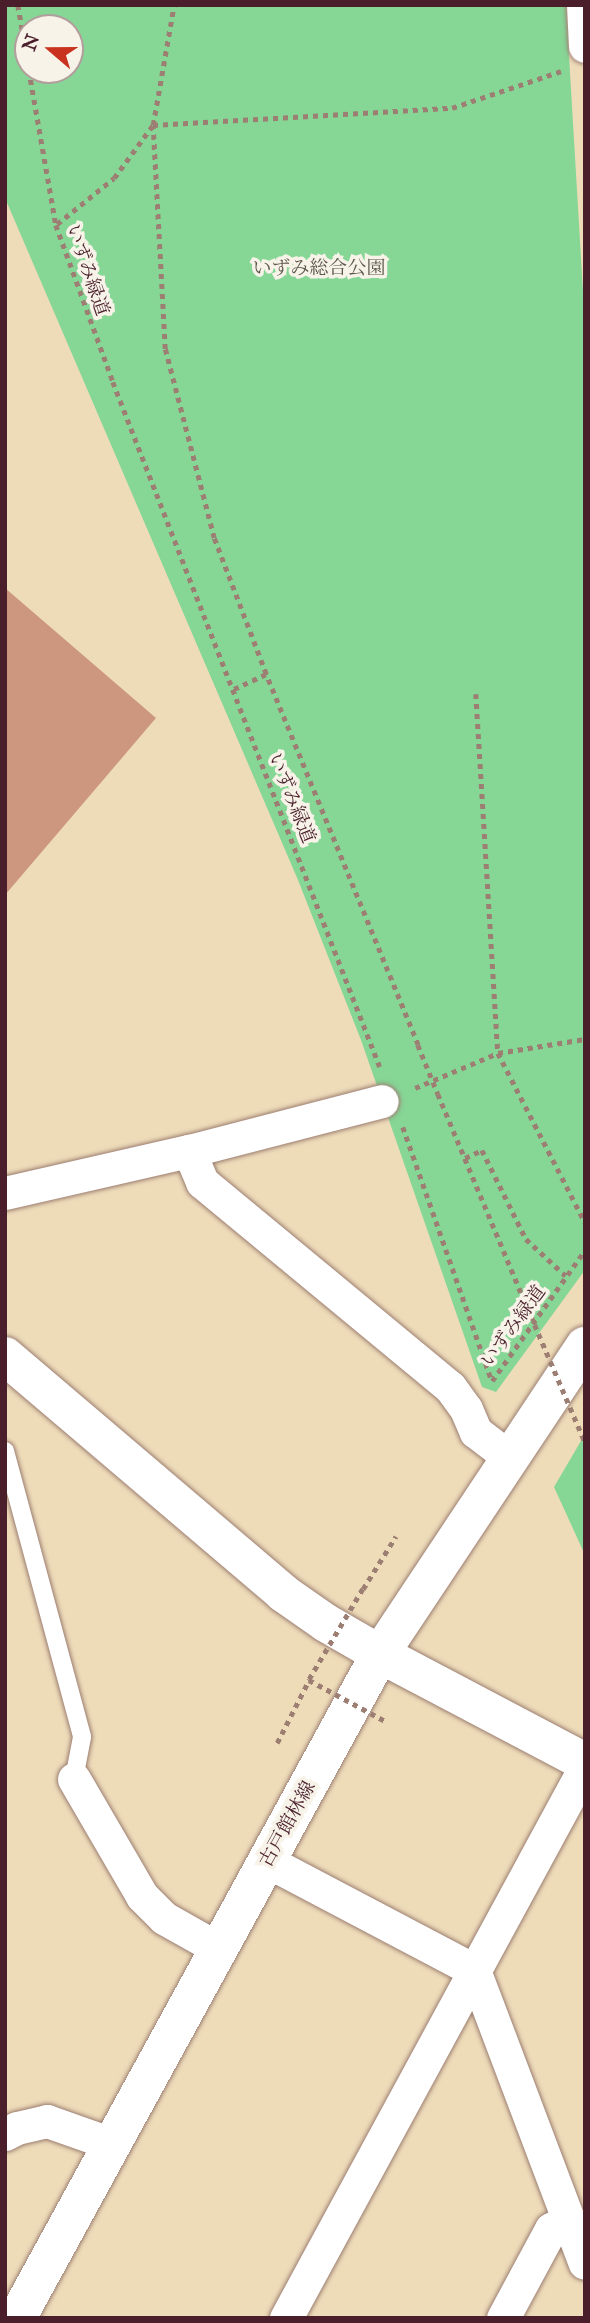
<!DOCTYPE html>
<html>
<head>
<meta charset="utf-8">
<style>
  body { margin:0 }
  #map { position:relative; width:590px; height:2323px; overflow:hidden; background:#eedcb9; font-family:"IM FELL Great Primer","Noto Serif JP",serif }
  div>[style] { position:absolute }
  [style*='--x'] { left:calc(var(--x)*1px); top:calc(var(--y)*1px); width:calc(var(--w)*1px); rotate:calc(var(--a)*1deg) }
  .green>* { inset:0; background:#86d696 }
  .building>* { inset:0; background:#cc977e }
  .path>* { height:4.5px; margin-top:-2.25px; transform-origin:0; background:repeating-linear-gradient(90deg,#9c7e72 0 5px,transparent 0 10px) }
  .roads { filter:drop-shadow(0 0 2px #9c7e72) drop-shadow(0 0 2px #9c7e72) }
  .service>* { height:18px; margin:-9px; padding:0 9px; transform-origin:9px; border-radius:9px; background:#fff }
  .minor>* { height:33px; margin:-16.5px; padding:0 16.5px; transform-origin:16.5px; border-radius:16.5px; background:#fff }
  .tertiary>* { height:38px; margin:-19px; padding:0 19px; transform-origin:19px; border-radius:19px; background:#fff }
  .secondary>* { height:38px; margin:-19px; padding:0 19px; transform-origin:19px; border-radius:19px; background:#fff }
  .path-bridge>* { height:4.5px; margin-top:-2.25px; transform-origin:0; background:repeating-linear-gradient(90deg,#9c7e72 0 5px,transparent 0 10px) }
  span { translate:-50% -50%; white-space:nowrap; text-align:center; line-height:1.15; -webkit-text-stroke:7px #f7f3e8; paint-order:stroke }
  .park-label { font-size:19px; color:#5c564b }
  .street-label { font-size:19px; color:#4a1f2b }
  .frame { position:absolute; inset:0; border:7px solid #4a1f2b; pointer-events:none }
  .north { position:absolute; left:14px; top:14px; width:70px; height:70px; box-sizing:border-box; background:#f7f3e8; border:2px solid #b29e9c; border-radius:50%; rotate:290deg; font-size:19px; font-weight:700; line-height:28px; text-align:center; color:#4a1f2b }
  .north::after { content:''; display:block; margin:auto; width:24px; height:32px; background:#c8321e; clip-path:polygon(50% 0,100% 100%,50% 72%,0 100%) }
</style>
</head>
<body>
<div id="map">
  <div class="green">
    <div style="clip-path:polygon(evenodd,5px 5px,566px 5px,585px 325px,585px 1270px,496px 1392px,482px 1387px,361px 1040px,298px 880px,5px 198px,5px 5px,28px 28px,70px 28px,70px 70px,28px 70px,28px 28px)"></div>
    <div style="clip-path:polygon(585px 1434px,585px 1555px,554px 1487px)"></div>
  </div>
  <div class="building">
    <div style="clip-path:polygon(5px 588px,156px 718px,5px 895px)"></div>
  </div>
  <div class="path">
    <div style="--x:18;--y:5;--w:58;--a:80"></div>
    <div style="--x:29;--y:70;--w:157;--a:80.1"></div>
    <div style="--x:56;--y:225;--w:167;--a:70"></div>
    <div style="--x:113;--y:382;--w:735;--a:68.71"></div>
    <div style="--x:57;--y:224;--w:73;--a:-38.9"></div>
    <div style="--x:114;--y:178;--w:66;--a:-53.7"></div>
    <div style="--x:153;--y:125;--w:122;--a:-80.1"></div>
    <div style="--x:234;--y:689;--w:35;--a:-25"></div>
    <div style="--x:476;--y:694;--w:360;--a:86.5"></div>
    <div style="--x:498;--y:1053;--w:190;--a:62.8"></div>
    <div style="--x:418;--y:1045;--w:401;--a:-112.3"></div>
    <div style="--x:266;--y:674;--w:146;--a:-110.9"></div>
    <div style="--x:214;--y:538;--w:195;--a:-104.5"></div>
    <div style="--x:165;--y:349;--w:224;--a:-93.1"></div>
    <div style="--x:153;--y:125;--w:299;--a:-3.3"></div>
    <div style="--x:452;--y:108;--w:115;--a:-18.7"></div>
    <div style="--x:415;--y:1088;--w:90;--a:-22.9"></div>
    <div style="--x:498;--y:1053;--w:88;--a:-9.1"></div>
    <div style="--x:438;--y:1094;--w:210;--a:67.3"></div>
    <div style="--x:403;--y:1127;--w:269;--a:70.7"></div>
    <div style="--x:492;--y:1381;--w:161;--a:-54.6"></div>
    <div style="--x:465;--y:1158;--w:19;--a:-25"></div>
    <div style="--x:482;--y:1150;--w:99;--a:63.7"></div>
    <div style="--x:526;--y:1239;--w:54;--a:42.8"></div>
    <div style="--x:363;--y:1589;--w:62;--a:-58.1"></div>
    <div style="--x:277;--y:1743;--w:71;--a:-63.1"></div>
  </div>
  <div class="roads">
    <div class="service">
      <div style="--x:5;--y:1451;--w:296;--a:74.9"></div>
      <div style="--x:82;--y:1737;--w:43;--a:100.8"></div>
    </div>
    <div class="minor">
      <div style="--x:583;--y:5;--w:41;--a:87.2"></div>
      <div style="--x:189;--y:1151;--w:34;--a:67"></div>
      <div style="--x:202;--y:1182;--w:322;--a:39.6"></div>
      <div style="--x:450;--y:1387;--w:27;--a:54"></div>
      <div style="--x:466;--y:1409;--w:25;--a:67"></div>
      <div style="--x:476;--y:1432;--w:43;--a:37.4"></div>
      <div style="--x:5;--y:1193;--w:189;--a:-12.9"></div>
      <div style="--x:189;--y:1151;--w:199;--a:-14.5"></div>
      <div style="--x:74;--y:1779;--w:135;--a:59.8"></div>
      <div style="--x:142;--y:1896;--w:31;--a:45"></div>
      <div style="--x:164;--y:1918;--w:63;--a:29.4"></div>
      <div style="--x:267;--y:1861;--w:234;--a:27.8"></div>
      <div style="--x:474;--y:1970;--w:313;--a:69.3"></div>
      <div style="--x:5;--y:2134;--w:13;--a:-27"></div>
      <div style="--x:17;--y:2128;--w:31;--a:-13"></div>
      <div style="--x:47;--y:2121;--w:69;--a:19.5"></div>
      <div style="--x:286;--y:2318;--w:627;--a:-61.51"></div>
      <div style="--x:503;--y:2318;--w:101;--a:-61.7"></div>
      <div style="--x:551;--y:2229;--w:19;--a:-28"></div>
    </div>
    <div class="tertiary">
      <div style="--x:5;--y:1356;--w:365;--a:40.4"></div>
      <div style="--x:283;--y:1593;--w:52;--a:34.9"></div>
      <div style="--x:326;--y:1623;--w:62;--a:29.9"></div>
      <div style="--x:380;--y:1654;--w:232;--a:27.8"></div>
    </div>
    <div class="secondary">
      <div style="--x:17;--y:2318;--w:757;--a:-61.34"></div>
      <div style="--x:380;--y:1654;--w:370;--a:-56.4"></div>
    </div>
  </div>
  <div class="path-bridge">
    <div style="--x:418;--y:1045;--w:53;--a:67.8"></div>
    <div style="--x:519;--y:1288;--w:168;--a:66.8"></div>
    <div style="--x:363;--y:1589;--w:106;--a:120.7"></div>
    <div style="--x:309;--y:1680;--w:86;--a:28.3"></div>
  </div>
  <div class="park-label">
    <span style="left:319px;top:268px">いずみ総合公園</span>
  </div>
  <div class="street-label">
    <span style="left:88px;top:270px;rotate:71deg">いずみ緑道</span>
    <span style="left:292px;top:798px;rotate:68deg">いずみ緑道</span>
    <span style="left:513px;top:1326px;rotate:-54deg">いずみ緑道</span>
    <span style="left:287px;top:1824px;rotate:-61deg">古戸館林線</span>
  </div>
  <div class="frame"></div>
  <div class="north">N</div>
</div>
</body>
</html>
